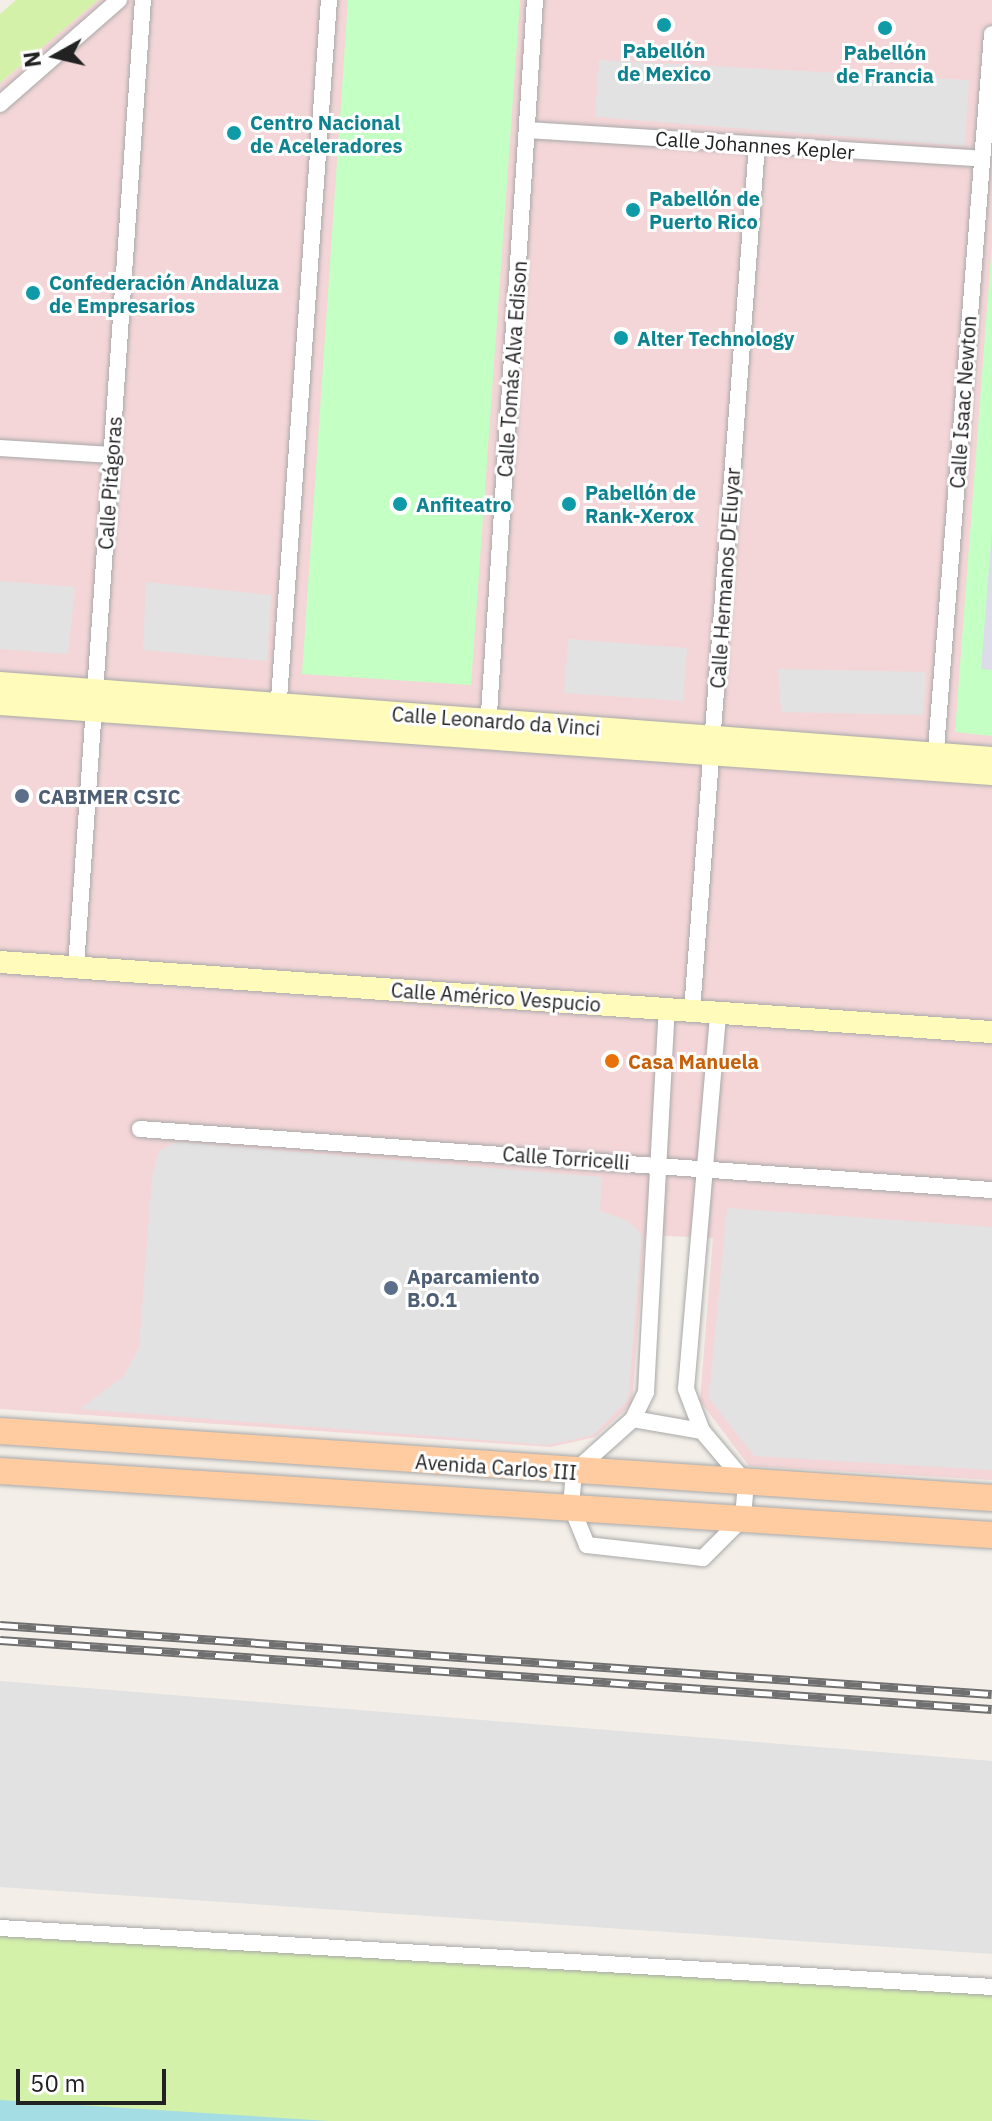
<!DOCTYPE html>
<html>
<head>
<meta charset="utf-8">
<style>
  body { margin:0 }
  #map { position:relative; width:992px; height:2121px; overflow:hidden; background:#f3eee8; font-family:"IBM Plex Sans",sans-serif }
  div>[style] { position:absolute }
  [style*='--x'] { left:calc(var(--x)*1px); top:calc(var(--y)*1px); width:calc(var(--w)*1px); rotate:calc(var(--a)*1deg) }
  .commercial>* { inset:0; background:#f4d6d8 }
  .grass>* { inset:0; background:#d4f1aa }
  .park>* { inset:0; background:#c4ffc3 }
  .parking>* { inset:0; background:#e2e2e2 }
  .plaza>* { inset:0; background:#dcdde9 }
  .water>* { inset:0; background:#a5dde4 }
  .roads { filter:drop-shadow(0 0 2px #a9a9a9) drop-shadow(0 0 2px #a9a9a9) }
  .street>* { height:16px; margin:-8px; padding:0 8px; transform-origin:8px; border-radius:8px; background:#fff }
  .secondary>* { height:22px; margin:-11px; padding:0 11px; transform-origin:11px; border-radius:11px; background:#fffbba }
  .primary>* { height:26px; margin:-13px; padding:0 13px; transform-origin:13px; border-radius:13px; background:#ffcca1 }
  .rail>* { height:9px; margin-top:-4.5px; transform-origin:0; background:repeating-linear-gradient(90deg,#fff 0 18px,#707070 0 36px); box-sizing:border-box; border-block:2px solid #707070 }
  .dots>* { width:22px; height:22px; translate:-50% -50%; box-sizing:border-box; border:4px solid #fff; border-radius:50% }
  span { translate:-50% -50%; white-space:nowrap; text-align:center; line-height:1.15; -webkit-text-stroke:6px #fff; paint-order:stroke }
  .culture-label { font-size:20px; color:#0d838f; font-weight:700 }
  .left { translate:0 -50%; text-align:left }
  .street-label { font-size:20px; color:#222 }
  .service-label { font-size:20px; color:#4e5e75; font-weight:700 }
  .food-label { font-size:20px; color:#c56008; font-weight:700 }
  .north { position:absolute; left:16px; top:16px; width:80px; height:80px; -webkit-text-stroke:6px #fff; paint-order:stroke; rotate:262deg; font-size:22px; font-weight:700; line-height:32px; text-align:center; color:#222 }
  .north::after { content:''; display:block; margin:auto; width:28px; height:36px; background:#222; clip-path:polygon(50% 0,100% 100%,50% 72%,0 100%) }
  .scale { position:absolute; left:16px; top:2069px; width:150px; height:36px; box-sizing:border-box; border:4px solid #222; border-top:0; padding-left:10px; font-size:24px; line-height:28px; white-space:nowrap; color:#222; -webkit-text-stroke:6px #fff; paint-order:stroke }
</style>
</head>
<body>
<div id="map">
  <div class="commercial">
    <div style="clip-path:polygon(98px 0,992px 0,992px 1480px,749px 1466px,700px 1401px,713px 1238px,645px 1235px,632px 1404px,595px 1437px,551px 1447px,0 1409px,0 83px)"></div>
  </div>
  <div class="grass">
    <div style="clip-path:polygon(16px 0,98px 0,0 83px,0 14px)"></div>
    <div style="clip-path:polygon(0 1929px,992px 1989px,992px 2121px,261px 2121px,0 2106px)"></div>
  </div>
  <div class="park">
    <div style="clip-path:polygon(348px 0,520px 0,471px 685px,302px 674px)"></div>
    <div style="clip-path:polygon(992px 243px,992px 736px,955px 732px)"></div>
  </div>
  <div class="parking">
    <div style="clip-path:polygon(599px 60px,969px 80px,965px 146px,595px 117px)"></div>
    <div style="clip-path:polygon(0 581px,75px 587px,68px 654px,0 649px)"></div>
    <div style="clip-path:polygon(146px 582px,271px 595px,267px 661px,143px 650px)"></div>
    <div style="clip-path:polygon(568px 639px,687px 648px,683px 701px,564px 693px)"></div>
    <div style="clip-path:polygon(778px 669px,926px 672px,923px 715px,781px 712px)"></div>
    <div style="clip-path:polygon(176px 1142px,602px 1177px,600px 1211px,626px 1220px,642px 1234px,628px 1400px,593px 1435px,549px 1445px,80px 1409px,124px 1376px,139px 1347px,152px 1177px,159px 1151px)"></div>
    <div style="clip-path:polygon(727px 1208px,992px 1227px,992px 1470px,754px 1456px,709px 1398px)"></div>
    <div style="clip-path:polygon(0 1681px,992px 1761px,992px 1954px,0 1887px)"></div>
  </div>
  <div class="plaza">
    <div style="clip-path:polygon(992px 530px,992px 670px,981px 669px)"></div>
  </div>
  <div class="water">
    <div style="clip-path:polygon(0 2100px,329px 2121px,0 2121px)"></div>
  </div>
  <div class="roads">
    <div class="street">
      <div style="--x:0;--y:104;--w:158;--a:-41.2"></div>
      <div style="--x:527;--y:130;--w:456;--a:3.6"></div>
      <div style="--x:0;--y:448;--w:112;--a:3.6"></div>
      <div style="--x:278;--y:713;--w:715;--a:-85.91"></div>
      <div style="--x:488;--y:729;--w:731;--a:-86.31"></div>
      <div style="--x:935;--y:762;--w:730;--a:-85.52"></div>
      <div style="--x:76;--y:967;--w:969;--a:-86.04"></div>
      <div style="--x:692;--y:1011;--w:868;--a:-85.71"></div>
      <div style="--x:140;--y:1129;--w:854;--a:4.1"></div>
      <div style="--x:633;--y:1419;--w:70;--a:9.9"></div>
      <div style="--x:702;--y:1431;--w:68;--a:49.8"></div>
      <div style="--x:746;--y:1483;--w:35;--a:95"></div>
      <div style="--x:743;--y:1518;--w:57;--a:135"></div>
      <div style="--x:703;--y:1558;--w:117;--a:-173.6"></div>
      <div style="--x:587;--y:1545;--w:42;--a:-112.3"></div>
      <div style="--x:571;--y:1506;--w:34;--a:-85"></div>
      <div style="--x:574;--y:1472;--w:79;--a:-41.9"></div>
      <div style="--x:633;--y:1419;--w:30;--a:-64"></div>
      <div style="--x:646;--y:1392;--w:384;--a:-86.9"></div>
      <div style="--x:702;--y:1431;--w:45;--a:-110.9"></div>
      <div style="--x:686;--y:1389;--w:378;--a:-85.1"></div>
      <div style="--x:0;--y:1928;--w:994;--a:3.4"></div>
    </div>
    <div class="secondary">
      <div style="--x:0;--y:683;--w:995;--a:4.32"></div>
      <div style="--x:0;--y:704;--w:994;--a:4.04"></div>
      <div style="--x:0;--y:962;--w:994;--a:4.04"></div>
    </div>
    <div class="primary">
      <div style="--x:0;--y:1431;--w:994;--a:3.86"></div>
      <div style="--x:0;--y:1471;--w:994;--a:3.69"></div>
    </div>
  </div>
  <div class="rail">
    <div style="--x:0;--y:1625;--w:994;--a:3.98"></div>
    <div style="--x:0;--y:1640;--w:994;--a:3.98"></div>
  </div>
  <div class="dots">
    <div style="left:664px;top:25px;background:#0f9aa8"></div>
    <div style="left:885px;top:28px;background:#0f9aa8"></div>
    <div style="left:234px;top:133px;background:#0f9aa8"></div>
    <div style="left:633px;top:210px;background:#0f9aa8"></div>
    <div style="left:33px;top:293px;background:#0f9aa8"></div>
    <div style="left:621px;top:338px;background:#0f9aa8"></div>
    <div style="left:400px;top:504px;background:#0f9aa8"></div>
    <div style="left:569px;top:504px;background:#0f9aa8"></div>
    <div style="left:22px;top:796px;background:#5c6f8a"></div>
    <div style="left:612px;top:1061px;background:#e8710a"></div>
    <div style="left:391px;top:1288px;background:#5c6f8a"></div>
  </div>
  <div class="culture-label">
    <span style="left:664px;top:62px">Pabellón<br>de Mexico</span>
    <span style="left:885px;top:64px">Pabellón<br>de Francia</span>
    <span class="left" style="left:250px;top:134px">Centro Nacional<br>de Aceleradores</span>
    <span class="left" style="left:649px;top:210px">Pabellón de<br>Puerto Rico</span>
    <span class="left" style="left:49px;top:294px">Confederación Andaluza<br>de Empresarios</span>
    <span class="left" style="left:637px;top:338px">Alter Technology</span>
    <span class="left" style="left:585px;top:504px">Pabellón de<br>Rank-Xerox</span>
    <span class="left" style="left:416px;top:504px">Anfiteatro</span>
  </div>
  <div class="street-label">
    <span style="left:755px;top:145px;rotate:4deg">Calle Johannes Kepler</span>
    <span style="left:512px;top:369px;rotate:-86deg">Calle Tomás Alva Edison</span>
    <span style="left:963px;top:402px;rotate:-86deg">Calle Isaac Newton</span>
    <span style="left:110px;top:483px;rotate:-86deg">Calle Pitágoras</span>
    <span style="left:725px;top:578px;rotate:-86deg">Calle Hermanos D'Eluyar</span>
    <span style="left:496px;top:721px;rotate:4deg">Calle Leonardo da Vinci</span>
    <span style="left:496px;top:997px;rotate:4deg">Calle Américo Vespucio</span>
    <span style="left:566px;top:1158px;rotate:4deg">Calle Torricelli</span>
    <span style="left:496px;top:1467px;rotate:4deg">Avenida Carlos III</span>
  </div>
  <div class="service-label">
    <span class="left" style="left:38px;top:796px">CABIMER CSIC</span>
    <span class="left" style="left:407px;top:1288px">Aparcamiento<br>B.O.1</span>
  </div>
  <div class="food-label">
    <span class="left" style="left:628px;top:1061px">Casa Manuela</span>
  </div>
  <div class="north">N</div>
  <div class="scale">50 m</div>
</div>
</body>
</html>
